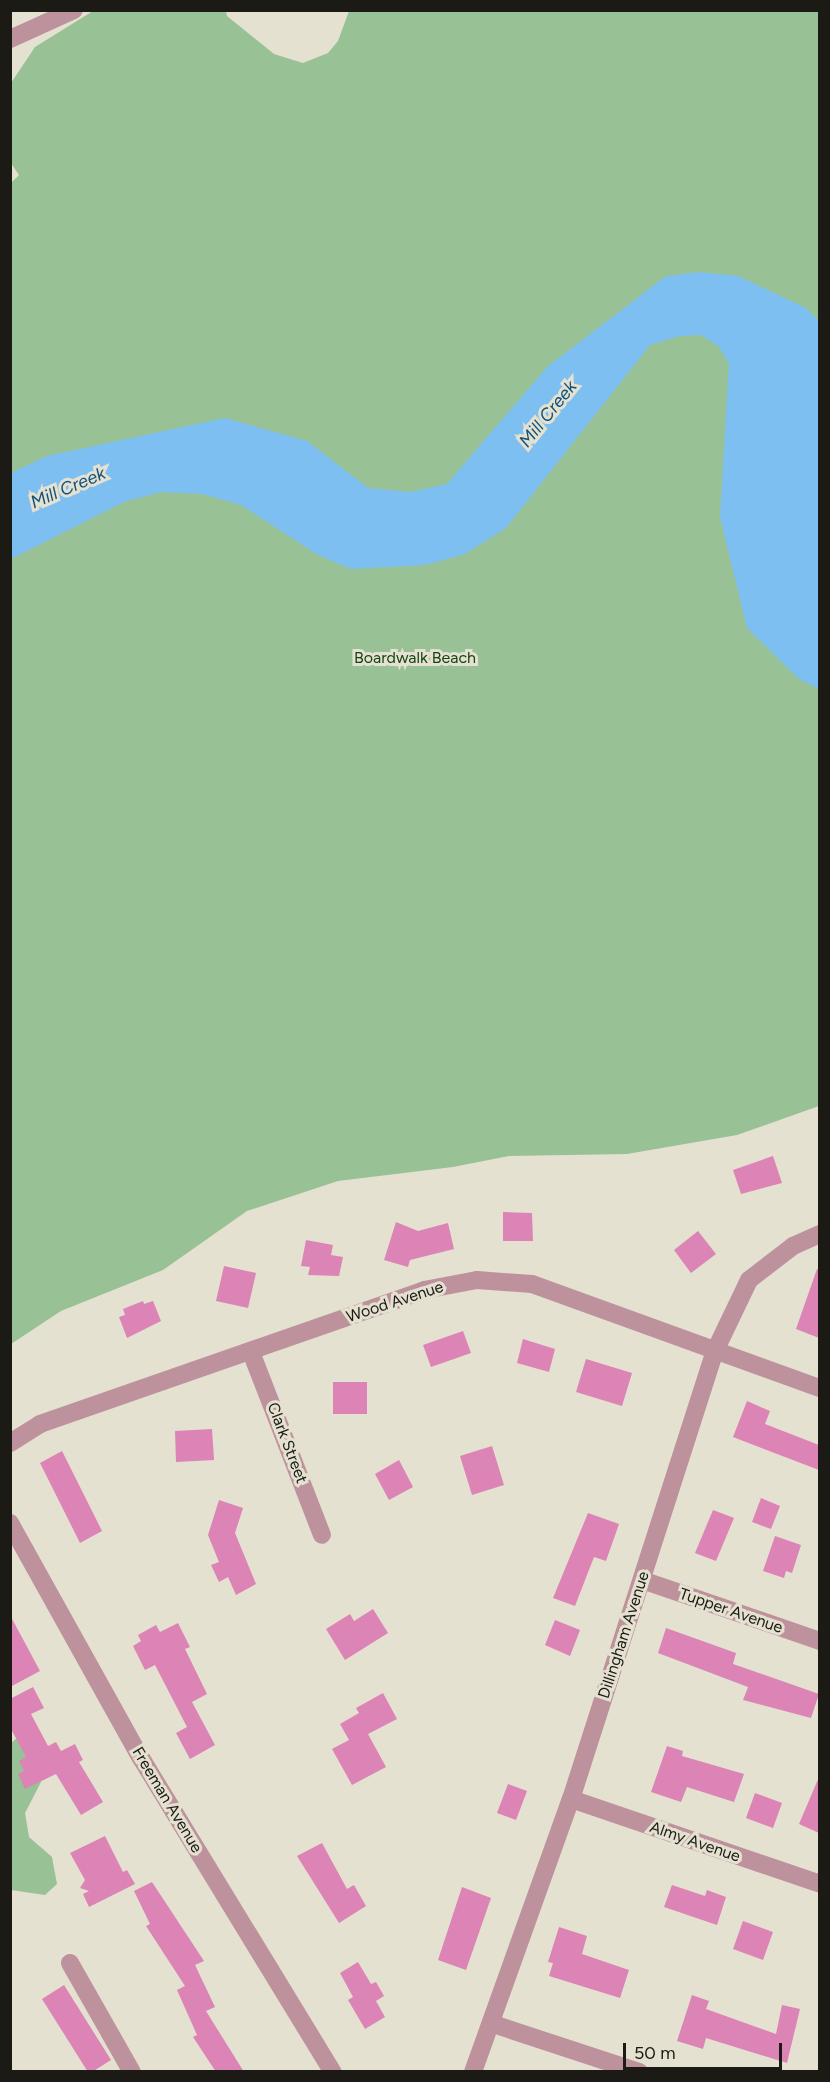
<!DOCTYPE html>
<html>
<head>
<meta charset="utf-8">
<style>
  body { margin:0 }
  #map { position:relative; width:830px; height:2082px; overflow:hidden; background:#e4e1d1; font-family:Figtree,sans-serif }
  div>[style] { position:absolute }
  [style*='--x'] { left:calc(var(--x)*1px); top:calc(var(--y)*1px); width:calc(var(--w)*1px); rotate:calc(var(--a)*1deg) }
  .green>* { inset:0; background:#99c196 }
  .water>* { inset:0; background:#7ebff1 }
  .building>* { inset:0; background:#db84b5 }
  .street>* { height:18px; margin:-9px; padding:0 9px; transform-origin:9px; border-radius:9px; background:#be929d }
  span { translate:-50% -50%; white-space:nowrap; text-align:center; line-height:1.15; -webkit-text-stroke:6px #e4e1d1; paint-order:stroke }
  .park-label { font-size:16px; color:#144314 }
  .street-label { font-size:16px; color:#1b1a14 }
  .water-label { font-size:18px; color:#12527b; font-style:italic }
  .frame { position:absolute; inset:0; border:12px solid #1b1a14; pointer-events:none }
  .scale { position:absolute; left:623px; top:2043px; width:159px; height:27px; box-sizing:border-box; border:3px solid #1b1a14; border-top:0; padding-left:8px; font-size:18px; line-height:21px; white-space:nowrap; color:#1b1a14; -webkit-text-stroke:4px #e4e1d1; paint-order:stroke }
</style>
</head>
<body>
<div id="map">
  <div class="green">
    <div style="clip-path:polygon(93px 11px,226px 11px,227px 16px,274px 54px,303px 63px,328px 53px,338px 41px,349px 11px,819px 11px,819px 1106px,737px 1135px,627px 1154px,509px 1156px,453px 1167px,338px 1181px,247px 1211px,163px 1270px,61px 1311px,11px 1344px,10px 184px,19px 175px,11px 163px,11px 83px,35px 47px)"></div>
    <div style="clip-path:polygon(36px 1734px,45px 1740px,41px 1782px,25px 1813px,29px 1837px,52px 1857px,57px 1884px,45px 1895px,11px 1890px,10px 1744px,18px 1737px)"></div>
  </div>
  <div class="water">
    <div style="clip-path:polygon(700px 272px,738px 276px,806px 308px,819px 321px,819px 689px,799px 679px,747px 628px,720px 517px,729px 363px,718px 346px,701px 335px,680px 336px,650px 345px,506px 528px,465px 554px,426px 565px,351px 569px,318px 555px,241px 505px,202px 494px,161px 492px,124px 502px,11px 559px,11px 473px,47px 456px,225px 418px,307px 441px,368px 488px,411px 492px,447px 484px,547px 367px,666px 276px)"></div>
  </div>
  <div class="building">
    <div style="clip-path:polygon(773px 1156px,782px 1183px,741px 1194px,733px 1170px)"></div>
    <div style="clip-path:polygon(503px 1212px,532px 1213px,533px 1241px,503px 1241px)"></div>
    <div style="clip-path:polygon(396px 1222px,418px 1231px,448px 1223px,454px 1249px,410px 1260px,408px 1267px,384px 1260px)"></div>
    <div style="clip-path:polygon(698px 1231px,716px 1254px,691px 1273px,674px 1250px)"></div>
    <div style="clip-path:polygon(306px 1240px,333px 1245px,331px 1255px,343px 1257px,339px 1276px,308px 1275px,310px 1267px,301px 1266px)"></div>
    <div style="clip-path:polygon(224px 1266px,256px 1273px,248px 1308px,216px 1301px)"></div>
    <div style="clip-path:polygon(817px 1269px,819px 1270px,819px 1338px,796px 1329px)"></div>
    <div style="clip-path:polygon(143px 1301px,144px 1304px,153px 1301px,161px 1321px,127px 1338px,119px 1317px,125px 1315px,123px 1309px)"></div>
    <div style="clip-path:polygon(463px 1331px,471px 1353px,431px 1367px,423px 1345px)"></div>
    <div style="clip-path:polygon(523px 1339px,555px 1349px,549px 1372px,517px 1363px)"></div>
    <div style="clip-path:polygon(586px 1359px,632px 1373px,622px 1406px,576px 1392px)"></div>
    <div style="clip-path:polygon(333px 1382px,367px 1382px,367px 1414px,333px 1414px)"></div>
    <div style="clip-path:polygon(747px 1401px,770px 1411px,765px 1424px,819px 1445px,819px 1470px,733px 1437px)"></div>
    <div style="clip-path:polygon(212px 1429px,214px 1460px,176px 1462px,175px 1431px)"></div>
    <div style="clip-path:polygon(492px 1446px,504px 1485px,472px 1495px,460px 1456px)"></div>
    <div style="clip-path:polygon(62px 1451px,102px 1531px,80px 1543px,40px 1463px)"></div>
    <div style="clip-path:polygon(399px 1460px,413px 1487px,389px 1500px,375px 1474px)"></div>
    <div style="clip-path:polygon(761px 1498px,780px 1506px,771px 1529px,752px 1522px)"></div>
    <div style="clip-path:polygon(219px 1500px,243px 1508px,235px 1533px,256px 1584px,236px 1595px,228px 1577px,219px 1582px,211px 1565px,219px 1562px,208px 1535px)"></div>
    <div style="clip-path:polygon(713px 1510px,734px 1518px,716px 1561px,695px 1553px)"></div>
    <div style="clip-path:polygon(588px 1513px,619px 1524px,606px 1561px,594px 1557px,575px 1606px,553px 1598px)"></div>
    <div style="clip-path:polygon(775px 1536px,801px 1545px,792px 1573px,786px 1571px,784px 1578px,763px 1571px)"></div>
    <div style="clip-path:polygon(373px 1609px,388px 1633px,345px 1660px,326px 1629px,350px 1614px,354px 1621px)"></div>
    <div style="clip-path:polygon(10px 1615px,40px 1671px,10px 1687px)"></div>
    <div style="clip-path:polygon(555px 1620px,580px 1630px,570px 1656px,545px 1645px)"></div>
    <div style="clip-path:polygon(178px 1623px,190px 1647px,185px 1649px,207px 1694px,192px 1702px,215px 1745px,190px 1759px,176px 1733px,187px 1727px,155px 1665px,145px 1670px,133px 1646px,141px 1641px,138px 1635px,156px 1625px,160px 1632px)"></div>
    <div style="clip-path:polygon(666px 1628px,736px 1653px,733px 1664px,819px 1694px,811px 1718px,743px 1700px,748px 1687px,658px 1653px)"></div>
    <div style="clip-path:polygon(33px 1687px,44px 1708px,31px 1714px,48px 1746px,56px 1742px,61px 1751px,75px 1744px,83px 1760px,79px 1762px,103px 1802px,81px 1815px,56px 1774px,25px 1789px,18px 1774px,24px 1771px,19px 1761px,26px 1757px,10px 1727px,10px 1699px)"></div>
    <div style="clip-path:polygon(383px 1693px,397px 1719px,368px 1734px,386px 1767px,352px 1785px,332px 1749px,349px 1740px,340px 1724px,359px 1713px,356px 1708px)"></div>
    <div style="clip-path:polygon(667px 1746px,683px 1751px,682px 1756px,744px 1774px,734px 1802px,687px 1787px,681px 1802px,651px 1792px)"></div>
    <div style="clip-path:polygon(819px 1777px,819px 1833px,799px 1824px)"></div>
    <div style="clip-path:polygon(508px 1784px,527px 1791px,516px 1820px,497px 1813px)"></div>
    <div style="clip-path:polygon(755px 1793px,782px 1803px,773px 1828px,746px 1818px)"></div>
    <div style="clip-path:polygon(105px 1836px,123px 1872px,127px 1870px,135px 1884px,89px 1907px,83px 1894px,89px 1891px,80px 1888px,85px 1880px,70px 1853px)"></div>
    <div style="clip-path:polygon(322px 1843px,347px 1889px,354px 1885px,366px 1906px,339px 1923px,297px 1856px)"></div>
    <div style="clip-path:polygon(152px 1882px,204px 1961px,195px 1965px,215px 2007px,206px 2011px,244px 2072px,216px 2072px,193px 2037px,197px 2035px,177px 1990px,185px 1986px,146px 1926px,150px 1924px,134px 1891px)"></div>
    <div style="clip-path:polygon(672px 1885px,705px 1896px,707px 1890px,726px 1897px,717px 1925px,664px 1907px)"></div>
    <div style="clip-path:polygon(462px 1887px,491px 1898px,466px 1970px,438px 1960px)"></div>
    <div style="clip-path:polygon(743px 1921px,773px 1932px,763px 1960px,733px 1949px)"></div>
    <div style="clip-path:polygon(559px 1927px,587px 1936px,582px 1954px,629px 1970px,620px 1998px,549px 1976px,553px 1963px,548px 1962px)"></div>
    <div style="clip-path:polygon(358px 1962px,371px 1984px,376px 1982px,384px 1996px,376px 2001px,385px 2017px,365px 2029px,348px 2000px,353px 1997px,340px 1973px)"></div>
    <div style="clip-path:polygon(64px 1985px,111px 2060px,92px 2072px,88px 2072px,42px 1999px)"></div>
    <div style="clip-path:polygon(692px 1995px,709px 2001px,706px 2009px,776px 2034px,782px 2005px,800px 2009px,787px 2063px,706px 2038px,703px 2049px,677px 2041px)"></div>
  </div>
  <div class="street">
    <div style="--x:10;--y:39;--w:70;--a:-24.4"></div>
    <div style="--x:251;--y:1352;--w:196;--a:68.8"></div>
    <div style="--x:10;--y:1443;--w:36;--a:-32"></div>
    <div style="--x:40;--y:1424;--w:407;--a:-19.2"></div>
    <div style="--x:424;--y:1290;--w:54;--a:-10.7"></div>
    <div style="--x:477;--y:1280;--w:55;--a:4.2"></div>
    <div style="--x:532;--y:1284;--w:306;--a:19.9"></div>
    <div style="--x:10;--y:1523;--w:269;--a:60.9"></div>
    <div style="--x:141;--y:1758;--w:368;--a:58.6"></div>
    <div style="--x:642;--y:1580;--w:188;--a:18.9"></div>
    <div style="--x:571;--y:1799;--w:263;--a:18.8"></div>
    <div style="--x:70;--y:1963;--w:125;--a:60.4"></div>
    <div style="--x:493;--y:2024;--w:154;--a:18.2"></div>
    <div style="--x:473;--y:2072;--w:290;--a:-70.3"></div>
    <div style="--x:571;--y:1799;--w:471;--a:-72.2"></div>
    <div style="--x:715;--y:1351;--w:79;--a:-64.4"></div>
    <div style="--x:749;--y:1280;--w:56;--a:-37.7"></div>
    <div style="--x:793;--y:1246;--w:30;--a:-24"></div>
  </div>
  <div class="park-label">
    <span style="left:415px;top:658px">Boardwalk Beach</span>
  </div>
  <div class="street-label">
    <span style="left:395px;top:1302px;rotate:-18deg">Wood Avenue</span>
    <span style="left:287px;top:1443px;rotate:69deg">Clark Street</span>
    <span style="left:731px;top:1611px;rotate:19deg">Tupper Avenue</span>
    <span style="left:624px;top:1635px;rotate:-72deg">Dillingham Avenue</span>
    <span style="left:167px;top:1800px;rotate:59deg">Freeman Avenue</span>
    <span style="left:695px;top:1842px;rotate:19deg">Almy Avenue</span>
  </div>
  <div class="water-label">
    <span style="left:548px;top:414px;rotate:-51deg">Mill Creek</span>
    <span style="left:68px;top:488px;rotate:-23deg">Mill Creek</span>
  </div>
  <div class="frame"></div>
  <div class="scale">50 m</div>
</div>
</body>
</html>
